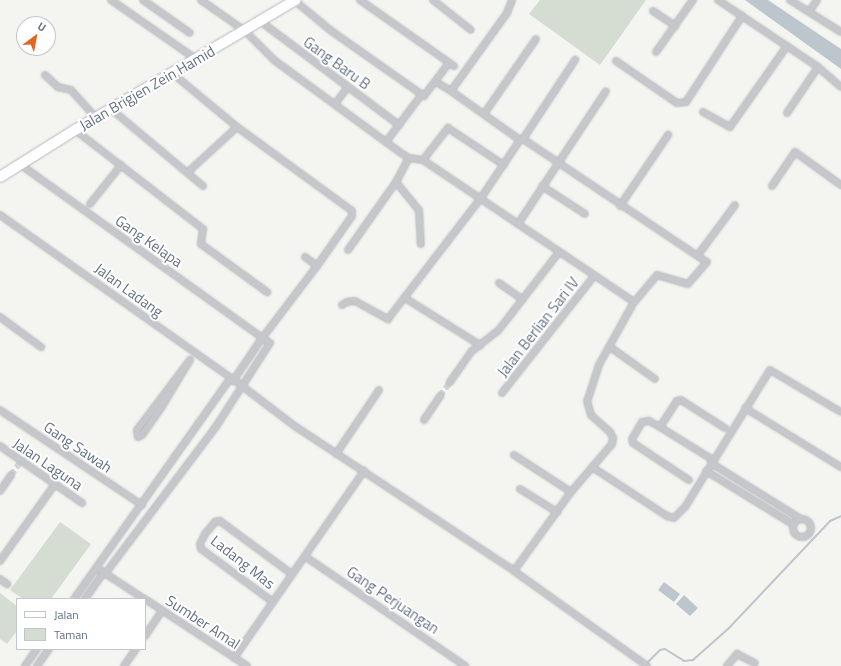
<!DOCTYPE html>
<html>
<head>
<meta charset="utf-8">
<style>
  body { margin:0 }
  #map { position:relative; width:841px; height:666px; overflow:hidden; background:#f4f5f1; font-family:"Titillium Web",sans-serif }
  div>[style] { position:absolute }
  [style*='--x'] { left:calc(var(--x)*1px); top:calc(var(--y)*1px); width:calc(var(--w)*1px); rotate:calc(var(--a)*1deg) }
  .green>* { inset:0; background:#d5dcd2 }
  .water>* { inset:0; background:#bdc6cc }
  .stream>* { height:2px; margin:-1px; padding:0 1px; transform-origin:1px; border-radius:1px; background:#bdc6cc }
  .minor-tunnel>* { height:6px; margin-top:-3px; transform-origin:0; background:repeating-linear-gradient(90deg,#d0d4d5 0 6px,transparent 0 9px) }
  .roads { filter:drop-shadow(0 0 1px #b5b8bd) drop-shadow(0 0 1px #b5b8bd) }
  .minor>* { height:6px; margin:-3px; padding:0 3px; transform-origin:3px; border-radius:3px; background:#c5c7cb }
  .minor>.ring { margin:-3px; padding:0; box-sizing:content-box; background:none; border:6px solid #c5c7cb; border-radius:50% }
  .primary>* { height:10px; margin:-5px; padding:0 5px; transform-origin:5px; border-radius:5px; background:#fff }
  span { translate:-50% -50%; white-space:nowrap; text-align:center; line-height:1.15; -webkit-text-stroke:4px #fff; paint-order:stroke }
  .street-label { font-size:15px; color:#647182 }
  .legend { position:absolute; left:16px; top:598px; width:130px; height:52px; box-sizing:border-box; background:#fff; border:1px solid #c1c6cd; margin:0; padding:5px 7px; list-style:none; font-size:12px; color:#647182 }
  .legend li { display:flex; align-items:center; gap:8px; height:20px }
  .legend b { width:20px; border:1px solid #c1c6cd }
  .north { position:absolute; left:16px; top:16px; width:40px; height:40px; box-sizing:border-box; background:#fff; border:1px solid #c1c6cd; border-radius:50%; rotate:32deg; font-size:11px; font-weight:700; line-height:16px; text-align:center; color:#647182 }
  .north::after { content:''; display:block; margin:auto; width:14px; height:18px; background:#e26524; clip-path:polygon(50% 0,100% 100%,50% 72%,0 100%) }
</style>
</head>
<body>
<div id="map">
  <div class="green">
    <div style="clip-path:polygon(540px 0,646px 0,600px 65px,529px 14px)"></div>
    <div style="clip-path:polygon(60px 522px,91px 544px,51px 599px,23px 599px,10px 590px)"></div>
    <div style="clip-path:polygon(0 593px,17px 606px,17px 631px,7px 644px,0 639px)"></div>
  </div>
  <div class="water">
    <div style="clip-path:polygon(745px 0,768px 0,841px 49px,841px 69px)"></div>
    <div style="clip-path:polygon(664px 582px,680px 594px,674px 602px,658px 590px)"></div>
    <div style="clip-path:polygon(684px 595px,698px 608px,690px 616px,676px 604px)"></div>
  </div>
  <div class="stream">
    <div style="--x:647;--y:663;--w:18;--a:-45"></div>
    <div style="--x:660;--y:650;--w:5;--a:-11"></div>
    <div style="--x:665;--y:649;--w:22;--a:32"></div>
    <div style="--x:684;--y:661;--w:9;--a:-6"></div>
    <div style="--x:693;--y:660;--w:47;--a:-41.5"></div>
    <div style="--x:728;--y:629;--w:149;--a:-46.6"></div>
    <div style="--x:830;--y:521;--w:12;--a:-24"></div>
  </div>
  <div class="minor-tunnel">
    <div style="--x:440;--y:396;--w:17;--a:-54"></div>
    <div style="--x:11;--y:475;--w:14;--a:-54"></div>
  </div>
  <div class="roads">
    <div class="minor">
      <div style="--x:111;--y:0;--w:103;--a:34.8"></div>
      <div style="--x:143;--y:0;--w:57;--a:35.1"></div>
      <div style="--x:201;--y:0;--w:54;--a:35.2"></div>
      <div style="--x:245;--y:31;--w:41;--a:45"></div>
      <div style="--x:274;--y:60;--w:157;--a:36.2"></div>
      <div style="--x:401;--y:153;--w:9;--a:32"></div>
      <div style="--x:409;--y:158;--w:14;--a:8"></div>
      <div style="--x:423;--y:160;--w:254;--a:33.9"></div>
      <div style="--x:360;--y:0;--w:115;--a:35.1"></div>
      <div style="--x:433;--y:0;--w:48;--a:38.3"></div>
      <div style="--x:512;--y:0;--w:14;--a:111"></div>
      <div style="--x:507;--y:13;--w:96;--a:125.7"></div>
      <div style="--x:451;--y:91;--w:85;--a:35.4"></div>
      <div style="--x:520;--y:140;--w:3;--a:-18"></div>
      <div style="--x:523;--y:139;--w:221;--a:33.8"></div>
      <div style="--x:707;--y:262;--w:29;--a:131"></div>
      <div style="--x:688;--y:284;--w:32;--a:-164"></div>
      <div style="--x:657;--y:275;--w:35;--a:130"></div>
      <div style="--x:634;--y:302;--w:72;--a:119.1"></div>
      <div style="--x:599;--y:365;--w:38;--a:108"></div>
      <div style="--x:587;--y:401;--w:15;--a:74"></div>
      <div style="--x:591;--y:415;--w:25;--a:42"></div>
      <div style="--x:610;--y:432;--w:7;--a:63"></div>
      <div style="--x:613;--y:438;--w:6;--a:99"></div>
      <div style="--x:612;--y:444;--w:63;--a:130.5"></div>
      <div style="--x:571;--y:492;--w:97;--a:125.8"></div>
      <div style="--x:718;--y:0;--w:120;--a:33.8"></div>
      <div style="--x:818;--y:67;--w:30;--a:41"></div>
      <div style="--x:790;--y:0;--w:60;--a:32.1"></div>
      <div style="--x:295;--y:1;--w:45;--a:39.6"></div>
      <div style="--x:330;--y:30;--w:115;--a:35.1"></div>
      <div style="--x:424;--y:96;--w:41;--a:-52.9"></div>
      <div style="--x:653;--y:11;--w:27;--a:34"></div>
      <div style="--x:809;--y:12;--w:14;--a:-56"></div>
      <div style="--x:260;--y:21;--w:174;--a:36.8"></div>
      <div style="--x:656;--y:52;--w:64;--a:-54.6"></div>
      <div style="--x:616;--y:61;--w:74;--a:34.5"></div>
      <div style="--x:677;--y:103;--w:9;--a:-6"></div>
      <div style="--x:686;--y:102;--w:103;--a:-56.9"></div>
      <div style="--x:172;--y:73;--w:85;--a:39.7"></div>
      <div style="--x:237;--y:127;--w:67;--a:137.4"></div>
      <div style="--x:45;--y:75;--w:18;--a:43"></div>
      <div style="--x:58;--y:87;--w:13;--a:13"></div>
      <div style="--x:71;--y:90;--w:38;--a:48"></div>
      <div style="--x:436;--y:82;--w:17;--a:31"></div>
      <div style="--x:335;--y:104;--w:21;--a:-53"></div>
      <div style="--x:111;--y:109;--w:120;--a:39.9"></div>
      <div style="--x:703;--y:112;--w:31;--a:29"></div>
      <div style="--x:730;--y:127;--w:99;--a:-54.9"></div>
      <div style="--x:787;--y:113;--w:55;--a:-56"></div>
      <div style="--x:484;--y:114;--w:91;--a:-55.3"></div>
      <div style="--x:237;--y:127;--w:142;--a:36.1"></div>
      <div style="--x:352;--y:211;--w:5;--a:90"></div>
      <div style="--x:352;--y:216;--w:61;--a:125"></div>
      <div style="--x:75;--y:130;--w:162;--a:37.7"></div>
      <div style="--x:203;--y:229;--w:15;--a:98"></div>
      <div style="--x:201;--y:244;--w:82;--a:36"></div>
      <div style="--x:523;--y:139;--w:95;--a:-56.6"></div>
      <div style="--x:386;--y:142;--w:60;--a:-53.1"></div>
      <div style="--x:423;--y:160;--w:41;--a:-52"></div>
      <div style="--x:448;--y:128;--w:67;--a:33.5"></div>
      <div style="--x:21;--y:165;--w:306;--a:35.6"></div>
      <div style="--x:270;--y:343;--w:101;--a:122.9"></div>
      <div style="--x:215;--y:428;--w:183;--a:127"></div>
      <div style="--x:396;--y:182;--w:36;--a:51"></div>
      <div style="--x:419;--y:210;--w:34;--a:87"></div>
      <div style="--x:542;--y:186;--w:51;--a:33.1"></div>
      <div style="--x:772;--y:186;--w:41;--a:-55.9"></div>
      <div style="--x:795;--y:152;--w:57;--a:35.7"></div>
      <div style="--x:90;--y:204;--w:50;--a:-51.5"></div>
      <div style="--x:620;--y:206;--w:86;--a:-55.9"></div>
      <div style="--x:0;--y:215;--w:296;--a:35.2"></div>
      <div style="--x:242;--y:386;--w:68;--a:37.2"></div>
      <div style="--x:296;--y:427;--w:261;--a:33.4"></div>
      <div style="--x:514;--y:571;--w:163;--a:35.5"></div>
      <div style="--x:518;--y:224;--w:159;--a:-56.5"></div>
      <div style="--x:348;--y:250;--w:83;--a:-54.8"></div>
      <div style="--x:396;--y:182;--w:27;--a:-62"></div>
      <div style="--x:698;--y:255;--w:62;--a:-53.5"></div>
      <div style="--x:499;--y:283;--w:29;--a:35"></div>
      <div style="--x:405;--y:298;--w:89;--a:32.1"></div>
      <div style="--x:342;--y:305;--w:6;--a:-31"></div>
      <div style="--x:347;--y:302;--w:8;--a:-7"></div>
      <div style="--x:355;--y:301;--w:38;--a:29"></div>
      <div style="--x:388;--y:319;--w:153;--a:-52.5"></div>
      <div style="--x:481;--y:198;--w:70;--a:-56.1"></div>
      <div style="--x:0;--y:317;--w:51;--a:36.2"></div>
      <div style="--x:610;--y:347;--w:55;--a:35.4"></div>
      <div style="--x:190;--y:360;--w:56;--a:121.1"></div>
      <div style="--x:161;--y:408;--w:33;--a:125"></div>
      <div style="--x:142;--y:435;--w:4;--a:153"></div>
      <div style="--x:138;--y:437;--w:7;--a:-98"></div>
      <div style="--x:137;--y:430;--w:88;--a:-52.9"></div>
      <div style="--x:233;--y:381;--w:48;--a:-56"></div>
      <div style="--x:260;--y:341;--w:94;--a:-52.8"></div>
      <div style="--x:317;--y:266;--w:15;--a:-143"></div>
      <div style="--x:450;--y:382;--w:38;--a:-55"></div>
      <div style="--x:472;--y:351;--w:33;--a:-38"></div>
      <div style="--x:498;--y:331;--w:100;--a:-52.3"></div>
      <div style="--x:502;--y:393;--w:149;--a:-51.8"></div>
      <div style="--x:745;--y:408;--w:113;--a:31.6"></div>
      <div style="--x:0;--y:410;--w:171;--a:33.8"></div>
      <div style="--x:424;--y:420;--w:29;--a:-56"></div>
      <div style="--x:660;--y:427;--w:13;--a:-151"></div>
      <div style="--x:649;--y:421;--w:7;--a:172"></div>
      <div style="--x:642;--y:422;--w:20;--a:120"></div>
      <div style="--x:632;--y:439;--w:4;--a:76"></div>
      <div style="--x:633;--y:443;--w:67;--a:33.5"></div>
      <div style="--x:0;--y:446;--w:100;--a:34.8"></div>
      <div style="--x:336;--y:454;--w:77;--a:-56.1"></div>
      <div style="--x:514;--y:455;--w:68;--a:33"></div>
      <div style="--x:713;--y:460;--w:62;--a:-148.1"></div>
      <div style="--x:660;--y:427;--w:31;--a:-57"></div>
      <div style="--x:677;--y:401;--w:4;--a:-14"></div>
      <div style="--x:681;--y:400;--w:52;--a:32.5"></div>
      <div style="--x:711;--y:463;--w:106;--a:31.9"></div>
      <div style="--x:592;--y:467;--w:90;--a:33.2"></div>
      <div style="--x:667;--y:516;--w:7;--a:16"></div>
      <div style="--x:674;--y:518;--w:16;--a:-45"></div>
      <div style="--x:685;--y:507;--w:161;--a:-58.2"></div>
      <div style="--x:770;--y:370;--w:82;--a:30.6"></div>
      <div style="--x:706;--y:471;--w:103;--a:31.5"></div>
      <div style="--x:520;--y:489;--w:44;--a:31.9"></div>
      <div style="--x:0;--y:491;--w:19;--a:-55"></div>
      <div class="ring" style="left:793px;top:519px;width:12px;height:12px"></div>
      <div style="--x:306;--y:557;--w:193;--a:34.4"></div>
      <div style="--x:0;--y:561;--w:95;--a:-54.5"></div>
      <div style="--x:97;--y:568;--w:56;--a:33.4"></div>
      <div style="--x:0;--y:579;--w:9;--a:36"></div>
      <div style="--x:74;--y:599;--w:270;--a:-54.7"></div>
      <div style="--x:85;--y:599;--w:33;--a:-55"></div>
      <div style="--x:145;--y:599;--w:122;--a:33.3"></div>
      <div style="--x:273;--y:602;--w:89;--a:-143.6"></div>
      <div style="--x:201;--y:549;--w:5;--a:-101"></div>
      <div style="--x:200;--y:544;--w:11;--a:-63"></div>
      <div style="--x:205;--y:534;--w:16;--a:-50"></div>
      <div style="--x:215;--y:522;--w:5;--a:-11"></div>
      <div style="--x:220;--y:521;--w:89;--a:36.4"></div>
      <div style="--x:145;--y:636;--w:30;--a:-56"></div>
      <div style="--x:234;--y:658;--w:228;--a:-55.2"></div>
      <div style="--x:25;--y:666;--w:21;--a:-55"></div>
      <div style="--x:37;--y:666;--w:21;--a:-55"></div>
      <div style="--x:124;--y:666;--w:21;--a:-55"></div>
      <div style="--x:727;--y:666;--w:16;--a:-50"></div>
      <div style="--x:737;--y:654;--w:20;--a:27"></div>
    </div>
    <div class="primary">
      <div style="--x:0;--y:177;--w:89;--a:-32.1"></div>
      <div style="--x:75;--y:130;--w:256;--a:-30.5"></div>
    </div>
  </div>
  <div class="street-label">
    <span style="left:337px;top:63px;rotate:36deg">Gang Baru B</span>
    <span style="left:147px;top:88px;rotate:-30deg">Jalan Brigjen Zein Hamid</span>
    <span style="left:149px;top:241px;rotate:35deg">Gang Kelapa</span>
    <span style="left:129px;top:290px;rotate:36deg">Jalan Ladang</span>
    <span style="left:538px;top:327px;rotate:-52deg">Jalan Berlian Sari IV</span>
    <span style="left:78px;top:447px;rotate:34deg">Gang Sawah</span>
    <span style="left:48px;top:464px;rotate:34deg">Jalan Laguna</span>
    <span style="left:243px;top:562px;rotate:38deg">Ladang Mas</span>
    <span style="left:393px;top:600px;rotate:34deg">Gang Perjuangan</span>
    <span style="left:203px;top:622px;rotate:33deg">Sumber Amal</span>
  </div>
  <ul class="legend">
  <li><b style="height:5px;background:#fff"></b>Jalan</li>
  <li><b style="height:11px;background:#d5dcd2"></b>Taman</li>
  </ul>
  <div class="north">U</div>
</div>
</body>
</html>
